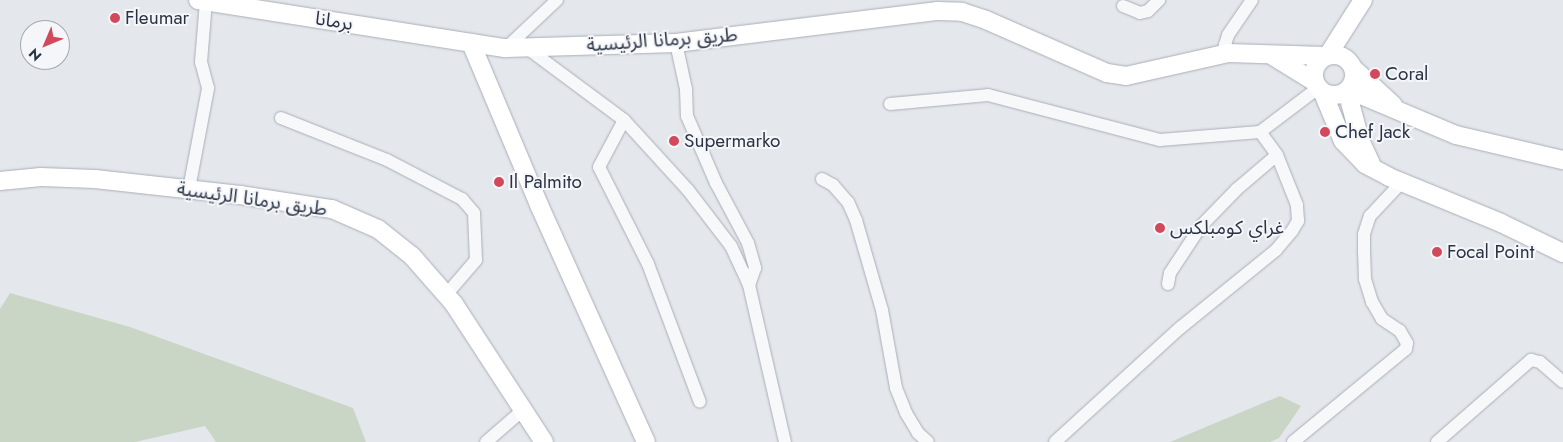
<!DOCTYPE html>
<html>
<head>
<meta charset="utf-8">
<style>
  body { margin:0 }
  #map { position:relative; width:1563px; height:442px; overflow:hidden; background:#e4e7ec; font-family:Jost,"Noto Sans Arabic",sans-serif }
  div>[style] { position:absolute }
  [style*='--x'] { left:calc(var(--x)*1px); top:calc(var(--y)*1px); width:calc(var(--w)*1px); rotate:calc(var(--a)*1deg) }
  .green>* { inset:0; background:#c9d6c5 }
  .roads { filter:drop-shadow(0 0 1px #a9aeb7) drop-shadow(0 0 1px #a9aeb7) }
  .street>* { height:12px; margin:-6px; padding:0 6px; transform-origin:6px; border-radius:6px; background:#f7f8fa }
  .secondary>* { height:18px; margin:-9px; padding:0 9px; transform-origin:9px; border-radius:9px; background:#fff }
  .secondary>.ring { margin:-9px; padding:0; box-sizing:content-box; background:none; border:18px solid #fff; border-radius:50% }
  .dots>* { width:14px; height:14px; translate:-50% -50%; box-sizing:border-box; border:2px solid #f4f6f9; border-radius:50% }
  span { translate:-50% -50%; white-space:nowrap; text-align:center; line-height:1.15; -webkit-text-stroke:4px #f4f6f9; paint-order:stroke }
  .poi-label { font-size:19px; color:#2b3445 }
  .left { translate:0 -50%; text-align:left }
  .street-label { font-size:19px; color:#2b3445 }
  .north { position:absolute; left:20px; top:20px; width:50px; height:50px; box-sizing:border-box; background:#f4f6f9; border:1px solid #a4a8b1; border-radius:50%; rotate:225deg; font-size:14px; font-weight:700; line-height:20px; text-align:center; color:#2b3445 }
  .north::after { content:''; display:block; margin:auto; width:18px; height:22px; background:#d1495b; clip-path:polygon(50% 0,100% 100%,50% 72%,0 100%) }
</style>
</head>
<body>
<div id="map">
  <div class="green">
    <div style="clip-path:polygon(10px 293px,130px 327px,353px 408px,366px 442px,216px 442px,205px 426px,135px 442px,0 442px,0 309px)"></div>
    <div style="clip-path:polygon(1280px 396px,1301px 406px,1279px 438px,1270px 442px,1170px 442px)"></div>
  </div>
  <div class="roads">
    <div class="street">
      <div style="--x:1123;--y:6;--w:18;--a:22"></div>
      <div style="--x:1140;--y:13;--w:8;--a:-14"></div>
      <div style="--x:1148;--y:11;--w:16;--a:-45"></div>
      <div style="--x:676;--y:43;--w:47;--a:77.7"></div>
      <div style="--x:686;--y:89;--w:27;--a:88"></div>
      <div style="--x:687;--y:116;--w:73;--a:66.6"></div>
      <div style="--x:716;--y:183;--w:68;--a:61.9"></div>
      <div style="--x:748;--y:243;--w:26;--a:74"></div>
      <div style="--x:755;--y:268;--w:18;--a:109"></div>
      <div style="--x:506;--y:48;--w:70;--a:-43.3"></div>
      <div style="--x:527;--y:48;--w:121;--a:36.6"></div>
      <div style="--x:624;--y:120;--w:95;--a:47.6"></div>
      <div style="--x:688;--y:190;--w:71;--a:52.5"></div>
      <div style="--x:731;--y:246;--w:43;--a:65.2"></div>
      <div style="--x:749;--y:285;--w:161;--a:77.1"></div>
      <div style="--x:1228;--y:53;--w:9;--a:-111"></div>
      <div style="--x:1225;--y:45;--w:10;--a:-73"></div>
      <div style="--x:1228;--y:35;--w:42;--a:-55.6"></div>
      <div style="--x:890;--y:104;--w:98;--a:-5.2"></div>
      <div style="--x:988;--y:95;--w:178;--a:14.7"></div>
      <div style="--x:1160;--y:140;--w:100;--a:-4.6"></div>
      <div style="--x:1260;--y:132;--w:73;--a:-37.2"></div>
      <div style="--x:281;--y:118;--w:114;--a:21.6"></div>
      <div style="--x:387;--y:160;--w:85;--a:27.5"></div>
      <div style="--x:462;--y:199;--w:18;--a:49"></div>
      <div style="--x:474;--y:213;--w:47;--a:87.6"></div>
      <div style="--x:476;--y:260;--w:46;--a:130.6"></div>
      <div style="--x:624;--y:120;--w:53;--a:118"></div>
      <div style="--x:599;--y:167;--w:109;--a:63.2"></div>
      <div style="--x:648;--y:264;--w:147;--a:69.4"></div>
      <div style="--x:822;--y:179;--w:13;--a:29"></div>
      <div style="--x:833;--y:185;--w:23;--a:49"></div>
      <div style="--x:848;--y:202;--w:20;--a:66"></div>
      <div style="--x:856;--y:220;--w:94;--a:73.9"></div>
      <div style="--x:882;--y:310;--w:79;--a:79.8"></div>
      <div style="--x:896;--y:388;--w:27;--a:68"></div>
      <div style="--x:906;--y:413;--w:23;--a:59"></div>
      <div style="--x:918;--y:433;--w:13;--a:42"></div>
      <div style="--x:189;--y:189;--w:103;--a:-79.3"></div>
      <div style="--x:208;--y:88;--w:27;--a:-105"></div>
      <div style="--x:201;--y:62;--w:61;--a:-85.3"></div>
      <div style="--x:1168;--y:284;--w:11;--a:-80"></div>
      <div style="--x:1170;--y:273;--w:56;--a:-56.6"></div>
      <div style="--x:1201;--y:226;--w:52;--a:-45.8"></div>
      <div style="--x:1237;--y:189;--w:52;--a:-40.4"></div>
      <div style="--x:486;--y:442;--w:49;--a:-40.9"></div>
      <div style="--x:1055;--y:442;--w:169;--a:-42.4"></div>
      <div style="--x:1180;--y:328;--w:124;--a:-39.1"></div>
      <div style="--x:1276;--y:250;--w:25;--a:-50"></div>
      <div style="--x:1292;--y:231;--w:12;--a:-59"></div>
      <div style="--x:1298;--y:221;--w:16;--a:-94"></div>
      <div style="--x:1297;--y:205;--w:54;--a:-111.8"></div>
      <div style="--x:1277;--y:155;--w:29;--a:-126"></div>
      <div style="--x:1293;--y:442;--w:146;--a:-39.5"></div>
      <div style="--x:1406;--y:349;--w:6;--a:-81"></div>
      <div style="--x:1407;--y:343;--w:14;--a:-120"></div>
      <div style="--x:1400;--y:331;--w:22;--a:-146"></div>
      <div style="--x:1382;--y:319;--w:20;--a:-120"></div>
      <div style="--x:1372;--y:302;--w:24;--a:-107"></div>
      <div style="--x:1365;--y:279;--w:26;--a:-92"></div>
      <div style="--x:1364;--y:253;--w:19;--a:-90"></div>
      <div style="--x:1364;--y:234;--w:19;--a:-72"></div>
      <div style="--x:1370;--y:216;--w:45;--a:-46.8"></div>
      <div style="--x:1437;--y:442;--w:125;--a:-41.1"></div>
      <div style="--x:1531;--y:360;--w:9;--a:13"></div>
      <div style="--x:1540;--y:362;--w:30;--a:41"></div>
    </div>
    <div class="secondary">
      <div style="--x:198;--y:0;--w:312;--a:8.9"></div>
      <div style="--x:506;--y:48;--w:170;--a:-1.7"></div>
      <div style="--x:676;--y:43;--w:264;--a:-7"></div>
      <div style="--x:938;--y:11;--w:24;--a:2"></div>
      <div style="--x:962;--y:12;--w:25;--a:18"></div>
      <div style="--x:986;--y:20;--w:132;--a:23.7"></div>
      <div style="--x:1107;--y:73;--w:19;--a:9"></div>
      <div style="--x:1126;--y:76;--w:105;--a:-12.7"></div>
      <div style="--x:1228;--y:53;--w:97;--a:1.8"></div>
      <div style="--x:471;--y:43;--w:176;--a:67.2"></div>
      <div style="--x:539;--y:205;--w:260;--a:65.7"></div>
      <div class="ring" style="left:1314px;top:55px;width:22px;height:22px"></div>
      <div style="--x:1328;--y:55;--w:65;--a:-57.5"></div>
      <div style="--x:1273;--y:56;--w:49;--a:31.8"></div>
      <div style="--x:1354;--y:69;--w:53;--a:42.7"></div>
      <div style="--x:1349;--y:90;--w:116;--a:22.8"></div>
      <div style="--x:1456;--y:135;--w:110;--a:13.2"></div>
      <div style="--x:1347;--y:91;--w:51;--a:75.1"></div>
      <div style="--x:1360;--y:140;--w:26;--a:65"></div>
      <div style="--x:1323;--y:93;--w:52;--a:67.4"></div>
      <div style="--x:1343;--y:141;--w:32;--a:46"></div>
      <div style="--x:1365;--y:164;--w:27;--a:28"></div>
      <div style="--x:1389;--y:177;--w:121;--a:22.3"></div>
      <div style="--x:1501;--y:223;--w:69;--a:25.8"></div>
      <div style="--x:0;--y:181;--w:41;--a:-5.6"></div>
      <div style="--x:41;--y:177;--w:54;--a:2.1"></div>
      <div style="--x:95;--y:179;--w:146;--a:6.3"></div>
      <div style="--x:240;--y:195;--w:93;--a:8.7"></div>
      <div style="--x:332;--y:209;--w:50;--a:23.5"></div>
      <div style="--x:378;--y:229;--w:43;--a:38.5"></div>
      <div style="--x:412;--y:256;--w:64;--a:48.8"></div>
      <div style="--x:454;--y:304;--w:165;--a:56.9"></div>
    </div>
  </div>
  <div class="dots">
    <div style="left:115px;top:18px;background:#d1495b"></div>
    <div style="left:1375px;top:74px;background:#d1495b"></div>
    <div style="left:1325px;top:132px;background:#d1495b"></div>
    <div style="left:674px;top:141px;background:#d1495b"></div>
    <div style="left:499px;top:182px;background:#d1495b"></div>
    <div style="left:1160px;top:228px;background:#d1495b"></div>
    <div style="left:1437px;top:252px;background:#d1495b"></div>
  </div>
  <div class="poi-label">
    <span class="left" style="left:125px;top:18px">Fleumar</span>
    <span class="left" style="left:1385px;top:74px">Coral</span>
    <span class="left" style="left:1335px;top:132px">Chef Jack</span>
    <span class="left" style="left:684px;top:141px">Supermarko</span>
    <span class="left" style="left:509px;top:182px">Il Palmito</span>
    <span class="left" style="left:1170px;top:228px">غراي كومبلكس</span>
    <span class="left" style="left:1447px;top:252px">Focal Point</span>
  </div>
  <div class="street-label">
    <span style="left:334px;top:21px;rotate:9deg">برمانا</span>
    <span style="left:662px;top:40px;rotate:-4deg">طريق برمانا الرئيسية</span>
    <span style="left:252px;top:199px;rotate:8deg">طريق برمانا الرئيسية</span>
  </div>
  <div class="north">N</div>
</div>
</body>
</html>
